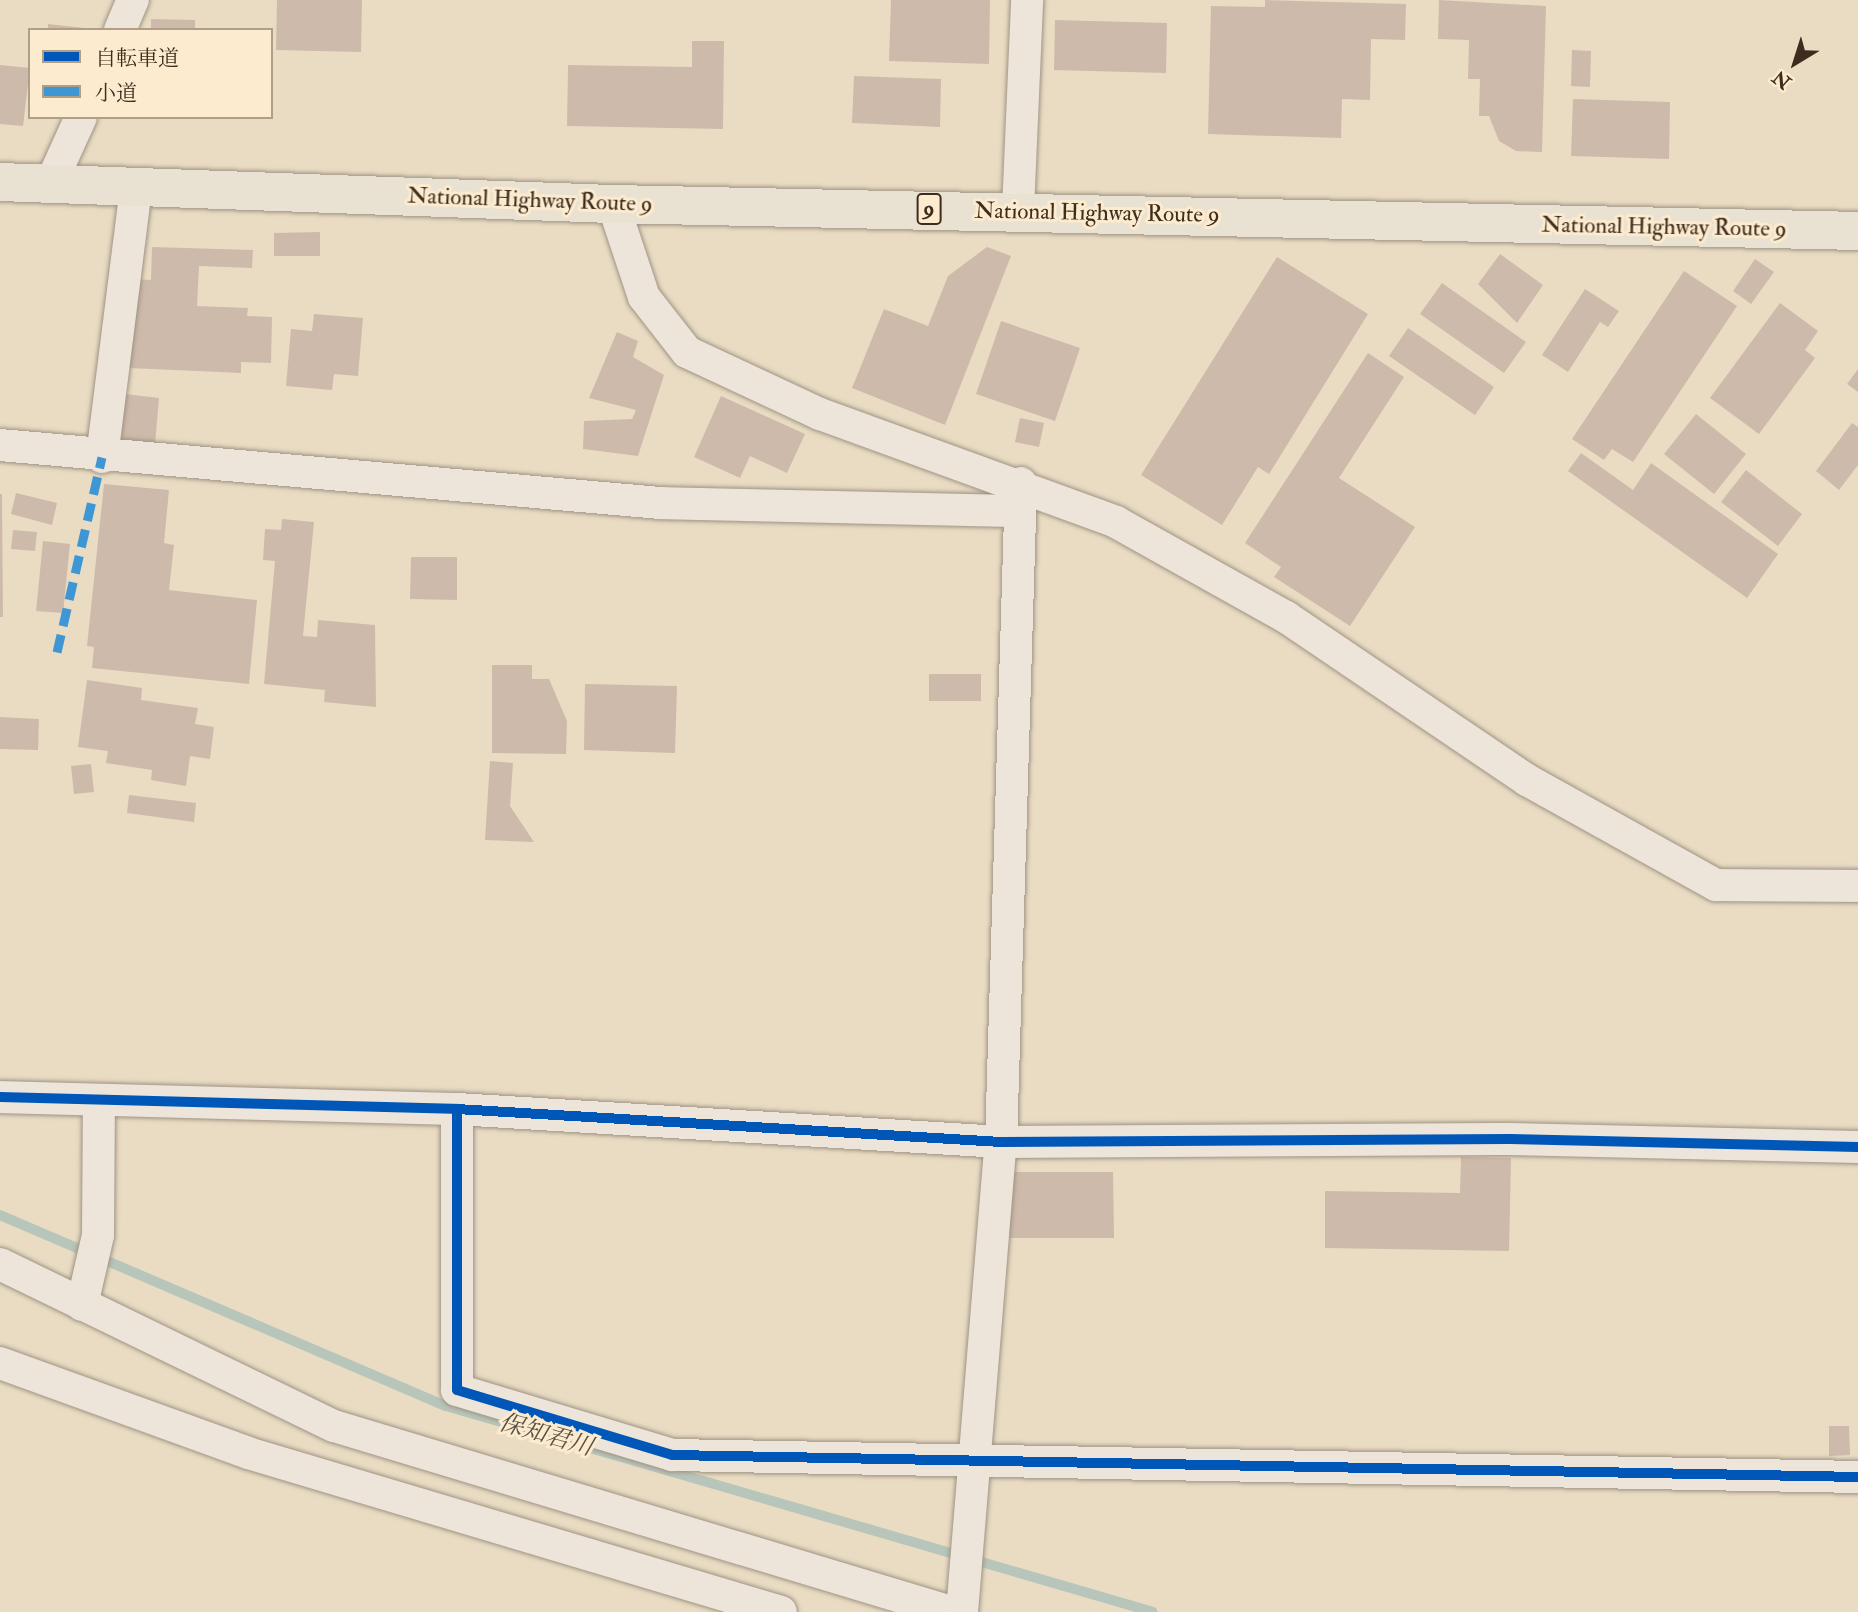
<!DOCTYPE html>
<html>
<head>
<meta charset="utf-8">
<style>
  body { margin:0 }
  #map { position:relative; width:1858px; height:1612px; overflow:hidden; background:#eadcc3; font-family:"IM FELL Double Pica","Noto Serif JP",serif }
  div>[style] { position:absolute }
  [style*='--x'] { left:calc(var(--x)*1px); top:calc(var(--y)*1px); width:calc(var(--w)*1px); rotate:calc(var(--a)*1deg) }
  .stream>* { height:10px; margin:-5px; padding:0 5px; transform-origin:5px; border-radius:5px; background:#b7c5ba }
  .building>* { inset:0; background:#cebaab }
  .roads { filter:drop-shadow(0 0 2px #9e9484) drop-shadow(0 0 2px #9e9484) }
  .minor>* { height:32px; margin:-16px; padding:0 16px; transform-origin:16px; border-radius:16px; background:#ede5d9 }
  .trunk>* { height:38px; margin:-19px; padding:0 19px; transform-origin:19px; border-radius:19px; background:#e9e1d2 }
  .quiet>* { height:9px; margin-top:-4.5px; transform-origin:0; background:repeating-linear-gradient(90deg,#3f96d5 0 18px,transparent 0 27px) }
  .cycleway>* { height:10px; margin:-5px; padding:0 5px; transform-origin:5px; border-radius:5px; background:#0057b8 }
  span { translate:-50% -50%; white-space:nowrap; text-align:center; line-height:1.15; -webkit-text-stroke:6px #fcebce; paint-order:stroke }
  .shield-label span { padding:2px 5px; background:#fcebce; border:2px solid; border-radius:5px; -webkit-text-stroke-width:0 }
  .shield-label { font-size:21px; color:#3e2d1e; font-weight:700 }
  .street-label { font-size:23px; color:#3e2d1e }
  .water-label { font-size:24px; color:#575044; font-style:italic }
  .legend { position:absolute; left:28px; top:28px; width:245px; height:91px; box-sizing:border-box; background:#fcebce; border:2px solid #b09f88; margin:0; padding:9px 12px; list-style:none; font-size:21px; color:#3e2d1e }
  .legend li { display:flex; align-items:center; gap:14px; height:35px }
  .legend b { width:35px; border:2px solid #b09f88 }
  .north { position:absolute; left:1760px; top:28px; width:70px; height:70px; -webkit-text-stroke:5px #fcebce; paint-order:stroke; rotate:218deg; font-size:19px; font-weight:700; line-height:28px; text-align:center; color:#3e2d1e }
  .north::after { content:''; display:block; margin:auto; width:24px; height:32px; background:#3e2d1e; clip-path:polygon(50% 0,100% 100%,50% 72%,0 100%) }
</style>
</head>
<body>
<div id="map">
  <div class="stream">
    <div style="--x:0;--y:1215;--w:485;--a:23.2"></div>
    <div style="--x:446;--y:1406;--w:736;--a:16.24"></div>
  </div>
  <div class="building">
    <div style="clip-path:polygon(277px 0,362px 0,361px 52px,276px 50px)"></div>
    <div style="clip-path:polygon(891px 0,990px 0,989px 64px,889px 61px)"></div>
    <div style="clip-path:polygon(1265px 0,1406px 4px,1405px 40px,1371px 39px,1370px 100px,1342px 99px,1341px 138px,1208px 134px,1211px 6px,1265px 7px)"></div>
    <div style="clip-path:polygon(1439px 0,1546px 6px,1542px 152px,1516px 151px,1499px 141px,1489px 116px,1479px 116px,1480px 79px,1468px 79px,1469px 40px,1438px 39px)"></div>
    <div style="clip-path:polygon(151px 19px,195px 20px,195px 30px,151px 30px)"></div>
    <div style="clip-path:polygon(1055px 20px,1167px 23px,1166px 73px,1054px 70px)"></div>
    <div style="clip-path:polygon(48px 24px,84px 28px,84px 30px,48px 30px)"></div>
    <div style="clip-path:polygon(692px 41px,724px 41px,723px 129px,567px 126px,568px 65px,692px 67px)"></div>
    <div style="clip-path:polygon(1572px 50px,1591px 51px,1590px 87px,1571px 86px)"></div>
    <div style="clip-path:polygon(0 65px,30px 68px,23px 126px,0 124px)"></div>
    <div style="clip-path:polygon(854px 76px,941px 79px,940px 127px,852px 123px)"></div>
    <div style="clip-path:polygon(1573px 99px,1670px 102px,1669px 159px,1571px 156px)"></div>
    <div style="clip-path:polygon(320px 232px,320px 256px,274px 256px,274px 233px)"></div>
    <div style="clip-path:polygon(152px 247px,253px 250px,252px 268px,199px 266px,197px 306px,248px 308px,247px 316px,272px 317px,271px 363px,241px 362px,241px 373px,129px 368px,132px 279px,151px 280px)"></div>
    <div style="clip-path:polygon(987px 247px,1011px 256px,945px 425px,852px 388px,884px 309px,928px 326px,948px 276px)"></div>
    <div style="clip-path:polygon(1500px 254px,1543px 285px,1517px 323px,1478px 284px)"></div>
    <div style="clip-path:polygon(1277px 257px,1368px 314px,1269px 474px,1258px 467px,1222px 525px,1141px 475px)"></div>
    <div style="clip-path:polygon(1755px 259px,1774px 272px,1751px 304px,1733px 291px)"></div>
    <div style="clip-path:polygon(1684px 271px,1737px 306px,1633px 462px,1612px 449px,1604px 460px,1572px 439px)"></div>
    <div style="clip-path:polygon(1442px 283px,1526px 342px,1504px 373px,1420px 314px)"></div>
    <div style="clip-path:polygon(1585px 289px,1619px 311px,1608px 327px,1600px 322px,1568px 372px,1542px 355px)"></div>
    <div style="clip-path:polygon(1780px 303px,1818px 331px,1805px 350px,1815px 358px,1759px 434px,1710px 398px)"></div>
    <div style="clip-path:polygon(314px 314px,363px 318px,358px 376px,334px 374px,332px 390px,286px 386px,291px 329px,312px 331px)"></div>
    <div style="clip-path:polygon(1001px 321px,1080px 348px,1055px 421px,976px 394px)"></div>
    <div style="clip-path:polygon(1408px 328px,1494px 387px,1475px 415px,1389px 356px)"></div>
    <div style="clip-path:polygon(617px 332px,638px 341px,633px 357px,664px 375px,638px 456px,583px 449px,584px 421px,632px 419px,636px 410px,589px 398px)"></div>
    <div style="clip-path:polygon(1368px 353px,1404px 377px,1339px 478px,1415px 527px,1350px 626px,1274px 577px,1281px 567px,1245px 543px)"></div>
    <div style="clip-path:polygon(1858px 369px,1858px 392px,1847px 384px)"></div>
    <div style="clip-path:polygon(125px 394px,159px 398px,155px 445px,120px 441px)"></div>
    <div style="clip-path:polygon(721px 396px,805px 434px,787px 473px,750px 456px,740px 478px,694px 457px)"></div>
    <div style="clip-path:polygon(1696px 414px,1746px 454px,1714px 494px,1664px 454px)"></div>
    <div style="clip-path:polygon(1020px 418px,1044px 423px,1039px 447px,1015px 442px)"></div>
    <div style="clip-path:polygon(1852px 423px,1858px 427px,1858px 465px,1839px 490px,1816px 471px)"></div>
    <div style="clip-path:polygon(1581px 453px,1633px 490px,1651px 463px,1778px 554px,1747px 598px,1568px 471px)"></div>
    <div style="clip-path:polygon(1746px 470px,1802px 514px,1778px 546px,1721px 502px)"></div>
    <div style="clip-path:polygon(104px 484px,169px 490px,164px 543px,174px 545px,169px 590px,257px 600px,249px 684px,92px 668px,94px 647px,87px 646px)"></div>
    <div style="clip-path:polygon(16px 493px,57px 503px,52px 525px,11px 514px)"></div>
    <div style="clip-path:polygon(0 494px,2px 494px,3px 617px,0 617px)"></div>
    <div style="clip-path:polygon(282px 519px,314px 522px,303px 636px,317px 637px,318px 620px,375px 625px,376px 707px,324px 702px,325px 690px,264px 684px,275px 561px,263px 560px,265px 529px,281px 530px)"></div>
    <div style="clip-path:polygon(13px 530px,37px 532px,35px 551px,11px 549px)"></div>
    <div style="clip-path:polygon(43px 541px,70px 544px,63px 613px,36px 611px)"></div>
    <div style="clip-path:polygon(411px 557px,457px 557px,457px 600px,410px 599px)"></div>
    <div style="clip-path:polygon(492px 665px,532px 665px,532px 679px,549px 679px,567px 721px,566px 754px,492px 753px)"></div>
    <div style="clip-path:polygon(929px 674px,981px 674px,981px 701px,929px 701px)"></div>
    <div style="clip-path:polygon(87px 680px,142px 688px,141px 700px,198px 708px,195px 724px,214px 727px,210px 759px,190px 756px,186px 786px,151px 780px,152px 770px,106px 763px,108px 751px,78px 747px)"></div>
    <div style="clip-path:polygon(585px 684px,677px 686px,675px 753px,584px 750px)"></div>
    <div style="clip-path:polygon(0 717px,39px 719px,38px 750px,0 749px)"></div>
    <div style="clip-path:polygon(490px 761px,513px 763px,510px 806px,534px 842px,485px 840px)"></div>
    <div style="clip-path:polygon(91px 764px,94px 792px,74px 794px,71px 766px)"></div>
    <div style="clip-path:polygon(129px 795px,196px 803px,194px 822px,127px 813px)"></div>
    <div style="clip-path:polygon(1461px 1157px,1511px 1158px,1509px 1251px,1325px 1248px,1325px 1191px,1460px 1193px)"></div>
    <div style="clip-path:polygon(1009px 1172px,1113px 1172px,1114px 1238px,1009px 1238px)"></div>
    <div style="clip-path:polygon(1829px 1426px,1849px 1426px,1850px 1455px,1829px 1456px)"></div>
  </div>
  <div class="roads">
    <div class="minor">
      <div style="--x:120;--y:30;--w:33;--a:-67"></div>
      <div style="--x:51;--y:183;--w:72;--a:-65.6"></div>
      <div style="--x:613;--y:204;--w:98;--a:71.6"></div>
      <div style="--x:644;--y:297;--w:70;--a:52"></div>
      <div style="--x:687;--y:352;--w:147;--a:25"></div>
      <div style="--x:820;--y:414;--w:315;--a:20"></div>
      <div style="--x:1116;--y:522;--w:195;--a:29.2"></div>
      <div style="--x:1286;--y:617;--w:291;--a:34.1"></div>
      <div style="--x:1527;--y:780;--w:216;--a:29.1"></div>
      <div style="--x:1716;--y:885;--w:142;--a:0.4"></div>
      <div style="--x:1018;--y:210;--w:210;--a:-87.5"></div>
      <div style="--x:0;--y:445;--w:663;--a:5.02"></div>
      <div style="--x:660;--y:503;--w:359;--a:1.3"></div>
      <div style="--x:102;--y:457;--w:273;--a:-82.8"></div>
      <div style="--x:0;--y:1097;--w:457;--a:1.5"></div>
      <div style="--x:457;--y:1109;--w:545;--a:3.47"></div>
      <div style="--x:1001;--y:1142;--w:509;--a:-0.34"></div>
      <div style="--x:1510;--y:1139;--w:348;--a:1.3"></div>
      <div style="--x:457;--y:1109;--w:281;--a:90"></div>
      <div style="--x:457;--y:1390;--w:225;--a:16.8"></div>
      <div style="--x:672;--y:1455;--w:1186;--a:1.06"></div>
      <div style="--x:0;--y:1264;--w:371;--a:25.9"></div>
      <div style="--x:334;--y:1426;--w:644;--a:16.78"></div>
      <div style="--x:82;--y:1305;--w:72;--a:-77.1"></div>
      <div style="--x:98;--y:1235;--w:135;--a:-89.6"></div>
      <div style="--x:0;--y:1363;--w:264;--a:19.9"></div>
      <div style="--x:248;--y:1453;--w:556;--a:16.61"></div>
      <div style="--x:962;--y:1612;--w:472;--a:-85.3"></div>
      <div style="--x:1001;--y:1142;--w:659;--a:-88.26"></div>
    </div>
    <div class="trunk">
      <div style="--x:0;--y:182;--w:613;--a:2.06"></div>
      <div style="--x:613;--y:204;--w:1245;--a:1.24"></div>
    </div>
  </div>
  <div class="quiet">
    <div style="--x:57;--y:652;--w:200;--a:-77"></div>
  </div>
  <div class="cycleway">
    <div style="--x:0;--y:1097;--w:457;--a:1.5"></div>
    <div style="--x:457;--y:1109;--w:545;--a:3.47"></div>
    <div style="--x:1001;--y:1142;--w:509;--a:-0.34"></div>
    <div style="--x:1510;--y:1139;--w:348;--a:1.3"></div>
    <div style="--x:457;--y:1109;--w:281;--a:90"></div>
    <div style="--x:457;--y:1390;--w:225;--a:16.8"></div>
    <div style="--x:672;--y:1455;--w:1186;--a:1.06"></div>
  </div>
  <div class="shield-label">
    <span style="left:929px;top:209px">9</span>
  </div>
  <div class="street-label">
    <span style="left:530px;top:200px;rotate:2deg">National Highway Route 9</span>
    <span style="left:1097px;top:213px;rotate:1deg">National Highway Route 9</span>
    <span style="left:1664px;top:227px;rotate:1deg">National Highway Route 9</span>
  </div>
  <div class="water-label">
    <span style="left:546px;top:1435px;rotate:16deg">保知君川</span>
  </div>
  <ul class="legend">
  <li><b style="height:9px;background:#0057b8"></b>自転車道</li>
  <li><b style="height:9px;background:#3f96d5"></b>小道</li>
  </ul>
  <div class="north">N</div>
</div>
</body>
</html>
